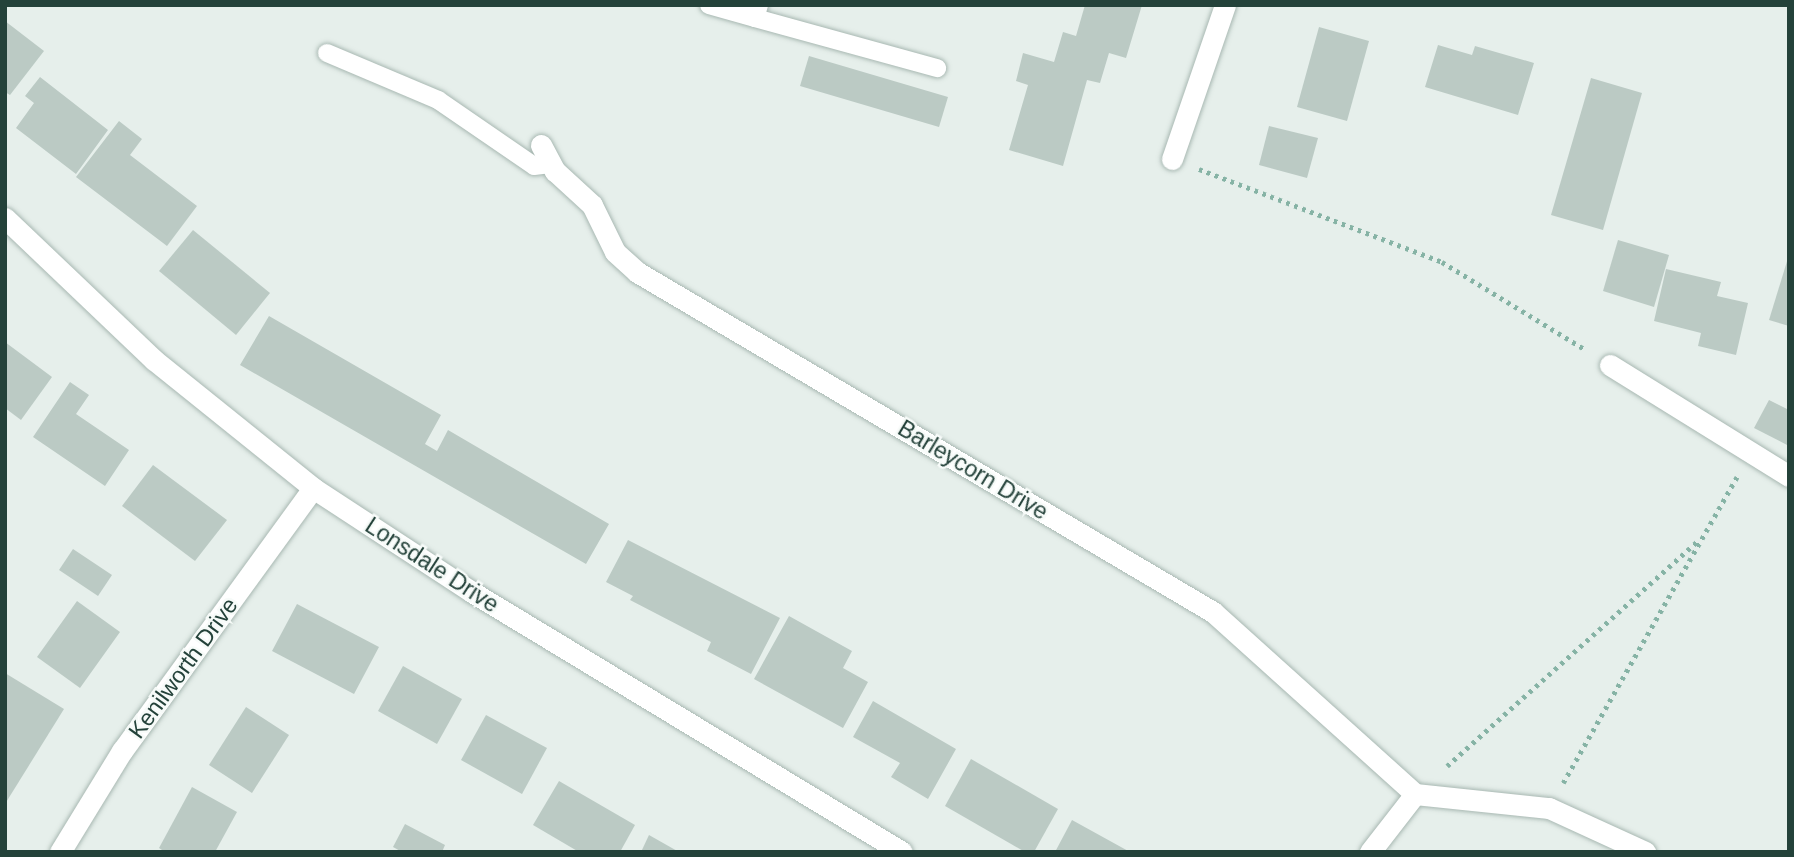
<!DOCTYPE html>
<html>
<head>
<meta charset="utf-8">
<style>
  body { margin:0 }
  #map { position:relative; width:1794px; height:857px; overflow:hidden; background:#e6efeb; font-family:Helvetica,sans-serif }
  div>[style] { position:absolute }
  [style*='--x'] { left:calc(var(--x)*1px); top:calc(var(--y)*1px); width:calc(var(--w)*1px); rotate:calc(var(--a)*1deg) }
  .building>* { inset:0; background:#bbcac4 }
  .path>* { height:4.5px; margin-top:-2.25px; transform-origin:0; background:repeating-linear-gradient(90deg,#86b3a5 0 3.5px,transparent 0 8.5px) }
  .roads { filter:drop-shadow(0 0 2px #a8b8b2) drop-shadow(0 0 2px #a8b8b2) }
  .service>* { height:18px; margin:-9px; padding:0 9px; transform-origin:9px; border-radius:9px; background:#fff }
  .minor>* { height:21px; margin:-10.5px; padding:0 10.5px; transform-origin:10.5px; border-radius:10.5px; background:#fff }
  span { translate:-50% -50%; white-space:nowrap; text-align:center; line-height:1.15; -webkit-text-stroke:5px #f7fbf9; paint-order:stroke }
  .street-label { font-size:23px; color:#24423a }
  .frame { position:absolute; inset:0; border:7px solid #24423a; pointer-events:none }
</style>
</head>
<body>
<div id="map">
  <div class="building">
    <div style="clip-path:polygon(1085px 5px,1142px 5px,1126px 58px,1109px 53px,1100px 83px,1087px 80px,1063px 166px,1009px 150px,1028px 85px,1016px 81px,1023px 53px,1054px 62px,1063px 32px,1076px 36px)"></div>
    <div style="clip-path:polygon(5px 21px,44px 51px,10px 95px,5px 92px)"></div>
    <div style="clip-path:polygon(1319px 27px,1369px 41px,1347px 121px,1297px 107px)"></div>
    <div style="clip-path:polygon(1438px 45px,1472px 55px,1475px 46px,1534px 63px,1518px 115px,1425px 87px)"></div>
    <div style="clip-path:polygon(809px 56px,948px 97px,939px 127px,800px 86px)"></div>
    <div style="clip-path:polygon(40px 77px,108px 130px,76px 174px,16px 128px,34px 103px,25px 96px)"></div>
    <div style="clip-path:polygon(1591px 78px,1642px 93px,1603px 230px,1551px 215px)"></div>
    <div style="clip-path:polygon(119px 121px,142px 139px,130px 155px,197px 206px,167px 246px,76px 177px)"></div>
    <div style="clip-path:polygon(1269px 126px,1318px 138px,1307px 178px,1259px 165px)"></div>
    <div style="clip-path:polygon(193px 230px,270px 293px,236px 335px,159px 271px)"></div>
    <div style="clip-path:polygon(1618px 240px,1669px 255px,1654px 307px,1603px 291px)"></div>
    <div style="clip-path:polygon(1788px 258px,1789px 258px,1789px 326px,1769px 320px)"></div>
    <div style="clip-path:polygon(1666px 269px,1721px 282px,1717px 296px,1748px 303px,1736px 355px,1698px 346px,1701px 333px,1654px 321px)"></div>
    <div style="clip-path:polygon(269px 316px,441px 415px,425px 444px,437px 451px,448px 430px,609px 524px,586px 564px,240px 365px)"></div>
    <div style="clip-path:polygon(5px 342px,52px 377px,21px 420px,5px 408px)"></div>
    <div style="clip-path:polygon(70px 382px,89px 395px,76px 414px,129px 450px,105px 486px,33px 437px)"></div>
    <div style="clip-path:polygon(1769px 400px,1789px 410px,1789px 446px,1754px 428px)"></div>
    <div style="clip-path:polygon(153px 465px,227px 520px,195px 561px,122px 506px)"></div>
    <div style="clip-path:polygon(628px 540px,780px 618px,751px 674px,707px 651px,711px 642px,630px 600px,633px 596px,606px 582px)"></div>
    <div style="clip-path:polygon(73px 549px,112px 575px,98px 596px,59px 570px)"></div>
    <div style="clip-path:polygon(77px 601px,120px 632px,80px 688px,37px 657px)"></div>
    <div style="clip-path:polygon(297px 604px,379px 647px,354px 694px,272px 651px)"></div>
    <div style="clip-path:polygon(789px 616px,852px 651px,843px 668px,868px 682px,843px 728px,754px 679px)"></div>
    <div style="clip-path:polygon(403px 666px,462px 699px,437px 744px,378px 711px)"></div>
    <div style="clip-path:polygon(5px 673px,64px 709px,5px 804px)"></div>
    <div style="clip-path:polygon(873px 701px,956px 749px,928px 799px,891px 777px,900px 763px,853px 737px)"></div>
    <div style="clip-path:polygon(246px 707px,289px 735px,252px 793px,209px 765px)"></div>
    <div style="clip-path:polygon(486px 715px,547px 748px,522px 794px,461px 760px)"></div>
    <div style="clip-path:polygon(971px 759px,1058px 809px,1034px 852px,1025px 852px,945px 806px)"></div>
    <div style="clip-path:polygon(559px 781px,635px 825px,620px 852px,579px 852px,533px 825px)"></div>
    <div style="clip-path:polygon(192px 787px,237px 812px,215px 852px,165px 852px,159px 848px)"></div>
    <div style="clip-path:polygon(1072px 820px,1130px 852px,1055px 852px)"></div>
    <div style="clip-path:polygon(405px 824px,445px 845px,442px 852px,402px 852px,393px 847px)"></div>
    <div style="clip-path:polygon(649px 835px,679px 852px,641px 852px)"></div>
  </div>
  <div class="path">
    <div style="--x:1199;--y:169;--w:260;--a:20.9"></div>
    <div style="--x:1442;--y:262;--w:169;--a:31.4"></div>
    <div style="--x:1447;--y:766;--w:338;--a:-41.9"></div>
    <div style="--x:1563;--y:783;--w:352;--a:-60.4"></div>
  </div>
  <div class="roads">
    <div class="service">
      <div style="--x:709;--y:5;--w:48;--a:15.8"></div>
      <div style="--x:755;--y:18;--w:14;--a:-73"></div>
      <div style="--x:755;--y:18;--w:189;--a:15.4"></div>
      <div style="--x:327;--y:53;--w:121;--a:22.9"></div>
      <div style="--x:438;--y:100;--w:116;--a:34.5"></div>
      <div style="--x:534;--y:166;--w:16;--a:-7"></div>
    </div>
    <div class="minor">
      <div style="--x:541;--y:145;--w:30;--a:62"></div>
      <div style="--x:555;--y:171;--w:50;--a:42.6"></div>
      <div style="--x:592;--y:205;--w:52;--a:63.9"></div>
      <div style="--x:615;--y:252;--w:30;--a:42"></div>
      <div style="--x:637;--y:272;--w:669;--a:30.55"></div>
      <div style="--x:1213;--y:612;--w:272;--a:42"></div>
      <div style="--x:1172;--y:159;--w:163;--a:-71"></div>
      <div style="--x:5;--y:218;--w:206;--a:43.6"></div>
      <div style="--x:154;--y:360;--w:204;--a:38.8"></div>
      <div style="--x:313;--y:488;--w:190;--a:33.2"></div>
      <div style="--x:472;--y:592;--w:502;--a:31.16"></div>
      <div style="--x:1610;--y:365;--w:211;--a:31.8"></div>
      <div style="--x:60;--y:852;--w:119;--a:-58.5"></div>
      <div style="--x:122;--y:751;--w:325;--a:-54"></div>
      <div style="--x:1370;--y:852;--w:73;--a:-52.2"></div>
      <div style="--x:1415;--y:794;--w:135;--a:6"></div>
      <div style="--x:1549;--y:808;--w:106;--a:24.6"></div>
    </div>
  </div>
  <div class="street-label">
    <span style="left:973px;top:470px;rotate:31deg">Barleycorn Drive</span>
    <span style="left:432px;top:565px;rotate:33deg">Lonsdale Drive</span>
    <span style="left:183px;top:668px;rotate:-54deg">Kenilworth Drive</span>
  </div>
  <div class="frame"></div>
</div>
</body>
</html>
